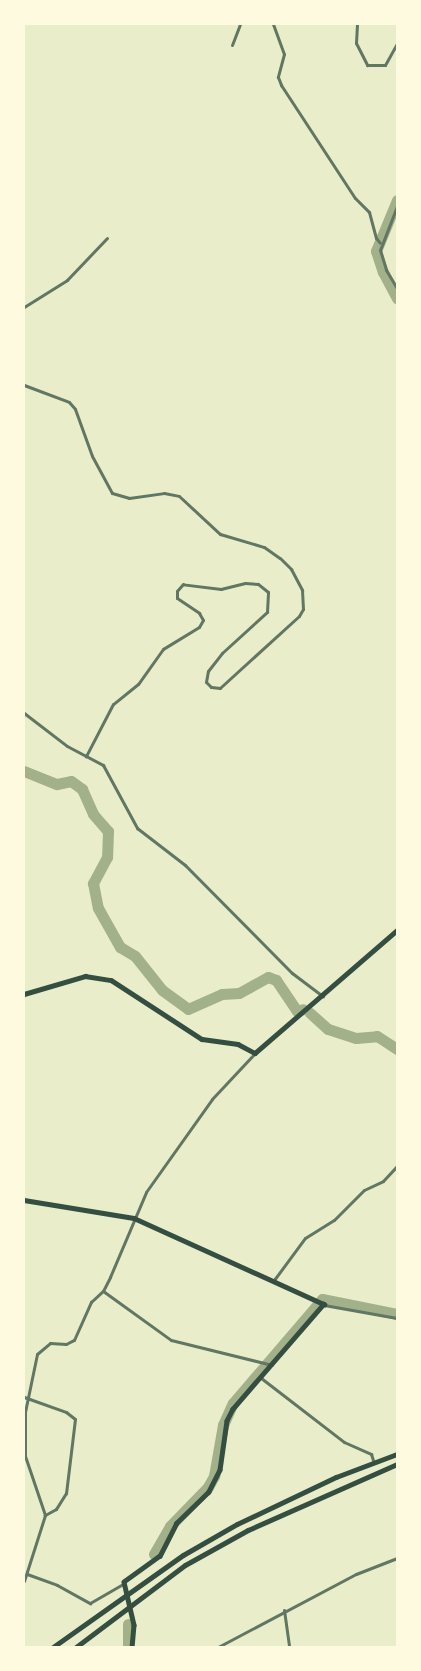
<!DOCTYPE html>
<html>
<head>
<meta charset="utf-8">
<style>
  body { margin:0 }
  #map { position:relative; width:421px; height:1671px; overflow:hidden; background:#e9edc9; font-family:"Asap Condensed",sans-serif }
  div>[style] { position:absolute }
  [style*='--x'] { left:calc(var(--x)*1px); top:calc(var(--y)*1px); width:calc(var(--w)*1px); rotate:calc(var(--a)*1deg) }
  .river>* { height:11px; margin:-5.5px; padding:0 5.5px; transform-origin:5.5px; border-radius:5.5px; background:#a3b18a }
  .minor>* { height:3px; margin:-1.5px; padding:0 1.5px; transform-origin:1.5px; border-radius:1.5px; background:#617663 }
  .secondary>* { height:4.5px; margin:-2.25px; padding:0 2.25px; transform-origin:2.25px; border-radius:2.25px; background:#344e41 }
  .trunk>* { height:5px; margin:-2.5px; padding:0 2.5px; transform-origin:2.5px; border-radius:2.5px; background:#344e41 }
  span { translate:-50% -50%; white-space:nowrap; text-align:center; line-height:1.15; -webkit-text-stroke:4px #fefae0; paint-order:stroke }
  .frame { position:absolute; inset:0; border:25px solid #fefae0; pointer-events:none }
</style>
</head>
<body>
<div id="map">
  <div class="river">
    <div style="--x:397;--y:200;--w:55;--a:112.4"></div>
    <div style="--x:376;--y:251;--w:22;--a:72"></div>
    <div style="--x:383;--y:272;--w:30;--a:62"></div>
    <div style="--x:24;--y:771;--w:35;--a:22"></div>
    <div style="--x:57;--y:784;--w:14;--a:-12"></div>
    <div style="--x:71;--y:781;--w:14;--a:36"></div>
    <div style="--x:82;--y:789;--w:27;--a:66"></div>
    <div style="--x:93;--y:814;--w:23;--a:49"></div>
    <div style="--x:108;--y:831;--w:26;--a:92"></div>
    <div style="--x:107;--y:857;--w:30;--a:118"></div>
    <div style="--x:93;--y:883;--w:25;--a:79"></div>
    <div style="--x:98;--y:908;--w:45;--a:60.6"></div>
    <div style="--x:120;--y:947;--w:17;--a:31"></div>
    <div style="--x:135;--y:956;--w:43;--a:51.5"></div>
    <div style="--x:162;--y:990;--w:32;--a:36"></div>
    <div style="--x:188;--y:1009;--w:37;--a:-24"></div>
    <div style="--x:222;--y:994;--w:17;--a:-3"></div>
    <div style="--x:239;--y:993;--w:33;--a:-29"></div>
    <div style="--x:268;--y:977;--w:9;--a:21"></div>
    <div style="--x:276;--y:980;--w:37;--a:56"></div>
    <div style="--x:297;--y:1011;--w:6;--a:-18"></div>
    <div style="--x:310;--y:1013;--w:24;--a:42"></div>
    <div style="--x:328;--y:1029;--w:29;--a:18"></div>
    <div style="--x:356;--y:1038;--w:21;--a:-5"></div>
    <div style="--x:377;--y:1036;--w:24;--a:33"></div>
    <div style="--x:154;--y:1554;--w:32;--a:-60"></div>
    <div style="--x:170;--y:1526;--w:54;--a:-45.7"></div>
    <div style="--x:208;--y:1487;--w:13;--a:-61"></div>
    <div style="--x:214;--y:1476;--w:52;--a:-80"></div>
    <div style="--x:223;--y:1425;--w:24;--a:-66"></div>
    <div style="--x:233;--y:1403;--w:137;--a:-49.4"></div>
    <div style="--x:322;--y:1299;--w:76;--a:11.3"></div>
    <div style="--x:128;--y:1647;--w:23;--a:-90"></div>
  </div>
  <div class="minor">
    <div style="--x:273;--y:24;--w:32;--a:70"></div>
    <div style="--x:284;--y:54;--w:24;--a:105"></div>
    <div style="--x:278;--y:77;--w:9;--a:69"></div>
    <div style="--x:281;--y:85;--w:135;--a:56.8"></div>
    <div style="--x:355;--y:198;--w:20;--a:45"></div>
    <div style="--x:369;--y:212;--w:27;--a:75"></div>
    <div style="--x:376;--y:238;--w:6;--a:51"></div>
    <div style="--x:357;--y:24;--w:19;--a:93"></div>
    <div style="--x:356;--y:43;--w:25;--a:63"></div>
    <div style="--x:367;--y:65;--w:18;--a:0"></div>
    <div style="--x:385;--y:65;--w:25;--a:-61"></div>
    <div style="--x:232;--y:45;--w:22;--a:-69"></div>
    <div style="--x:397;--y:206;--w:47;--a:111.1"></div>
    <div style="--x:380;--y:250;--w:21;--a:73"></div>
    <div style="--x:386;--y:270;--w:21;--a:59"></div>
    <div style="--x:24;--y:307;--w:51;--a:-32.1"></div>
    <div style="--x:67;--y:280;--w:58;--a:-46.4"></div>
    <div style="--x:24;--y:385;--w:48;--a:20.7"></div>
    <div style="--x:69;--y:402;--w:9;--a:49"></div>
    <div style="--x:75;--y:409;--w:50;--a:70.1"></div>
    <div style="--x:92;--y:456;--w:42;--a:61.6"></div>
    <div style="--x:112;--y:493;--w:18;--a:16"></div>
    <div style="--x:129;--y:498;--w:35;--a:-8"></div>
    <div style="--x:164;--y:493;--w:15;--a:11"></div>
    <div style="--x:179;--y:496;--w:56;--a:42.8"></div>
    <div style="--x:220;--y:534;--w:46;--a:16.5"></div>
    <div style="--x:264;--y:547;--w:19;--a:35"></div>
    <div style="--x:280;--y:558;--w:16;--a:45"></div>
    <div style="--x:291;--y:569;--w:24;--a:62"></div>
    <div style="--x:302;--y:590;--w:19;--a:87"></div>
    <div style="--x:303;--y:609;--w:8;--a:120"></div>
    <div style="--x:299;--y:616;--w:107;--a:137.7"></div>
    <div style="--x:220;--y:688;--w:9;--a:-174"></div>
    <div style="--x:211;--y:687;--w:7;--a:-135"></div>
    <div style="--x:206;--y:682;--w:11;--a:-80"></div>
    <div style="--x:208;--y:671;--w:23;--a:-52"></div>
    <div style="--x:222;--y:653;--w:61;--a:-42.3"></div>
    <div style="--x:267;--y:612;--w:20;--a:-87"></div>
    <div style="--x:268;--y:592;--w:13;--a:-141"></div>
    <div style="--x:258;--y:584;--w:13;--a:-176"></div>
    <div style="--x:245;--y:583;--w:25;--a:166"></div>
    <div style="--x:221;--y:589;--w:38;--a:-173"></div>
    <div style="--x:183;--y:584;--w:9;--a:131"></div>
    <div style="--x:177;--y:591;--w:7;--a:90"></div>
    <div style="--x:177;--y:598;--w:27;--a:34"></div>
    <div style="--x:199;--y:613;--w:8;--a:60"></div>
    <div style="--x:203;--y:620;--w:8;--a:120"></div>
    <div style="--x:199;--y:627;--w:42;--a:148.6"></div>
    <div style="--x:163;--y:649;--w:43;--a:125.5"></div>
    <div style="--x:138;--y:684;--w:32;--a:141"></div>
    <div style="--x:113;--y:704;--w:59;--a:117.4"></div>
    <div style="--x:24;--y:713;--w:54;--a:37.5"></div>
    <div style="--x:67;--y:746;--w:41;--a:27.8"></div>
    <div style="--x:103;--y:765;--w:72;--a:61.6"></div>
    <div style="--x:137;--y:828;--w:61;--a:37.6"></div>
    <div style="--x:185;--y:865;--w:152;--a:45.3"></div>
    <div style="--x:292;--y:973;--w:39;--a:37"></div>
    <div style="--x:274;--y:1280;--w:52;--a:-53.6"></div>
    <div style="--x:305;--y:1238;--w:34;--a:-32"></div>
    <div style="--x:334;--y:1220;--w:42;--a:-45"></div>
    <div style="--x:364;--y:1190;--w:21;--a:-25"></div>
    <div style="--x:383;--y:1181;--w:21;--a:-47"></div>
    <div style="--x:103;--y:1291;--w:84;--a:35.8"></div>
    <div style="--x:171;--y:1340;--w:104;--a:13.9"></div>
    <div style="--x:324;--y:1305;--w:74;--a:10.1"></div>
    <div style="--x:261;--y:1378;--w:105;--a:37.6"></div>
    <div style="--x:344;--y:1442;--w:30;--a:24"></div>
    <div style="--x:371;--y:1454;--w:9;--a:72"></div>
    <div style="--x:24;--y:1397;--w:45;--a:19.7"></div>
    <div style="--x:66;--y:1412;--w:11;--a:38"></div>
    <div style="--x:75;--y:1419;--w:75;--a:96.9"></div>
    <div style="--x:66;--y:1493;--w:19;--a:122"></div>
    <div style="--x:56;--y:1509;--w:13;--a:151"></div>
    <div style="--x:27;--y:1574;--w:32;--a:20"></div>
    <div style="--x:57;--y:1585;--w:38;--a:29"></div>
    <div style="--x:90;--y:1603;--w:39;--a:-30"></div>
    <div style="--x:24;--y:1581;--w:69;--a:-72.3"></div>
    <div style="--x:45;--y:1515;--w:62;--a:-108.7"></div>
    <div style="--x:25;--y:1456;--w:44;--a:-90"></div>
    <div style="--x:25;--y:1412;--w:59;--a:-78.3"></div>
    <div style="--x:37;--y:1354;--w:17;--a:-40"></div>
    <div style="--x:50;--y:1343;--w:16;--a:4"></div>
    <div style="--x:66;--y:1344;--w:9;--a:-27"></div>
    <div style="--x:74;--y:1340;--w:42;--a:-65.9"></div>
    <div style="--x:91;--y:1302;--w:16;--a:-43"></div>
    <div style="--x:103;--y:1291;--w:16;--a:-63"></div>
    <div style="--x:110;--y:1277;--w:92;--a:-67"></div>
    <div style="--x:146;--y:1192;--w:114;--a:-54.6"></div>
    <div style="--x:212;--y:1099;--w:63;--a:-46.9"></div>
    <div style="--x:284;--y:1610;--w:37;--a:82"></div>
    <div style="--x:218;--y:1647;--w:156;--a:-27.9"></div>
    <div style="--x:356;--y:1574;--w:44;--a:-21.3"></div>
  </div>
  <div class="secondary">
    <div style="--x:24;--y:994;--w:64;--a:-16.4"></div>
    <div style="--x:85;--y:976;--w:26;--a:9"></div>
    <div style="--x:111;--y:980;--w:108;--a:33"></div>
    <div style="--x:202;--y:1039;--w:36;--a:8"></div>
    <div style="--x:238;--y:1044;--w:19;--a:28"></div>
    <div style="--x:255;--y:1053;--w:188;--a:-40.9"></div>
    <div style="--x:24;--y:1200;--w:111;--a:9.3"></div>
    <div style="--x:134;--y:1218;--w:209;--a:24.4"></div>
    <div style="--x:324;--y:1304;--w:139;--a:130.9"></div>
    <div style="--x:233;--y:1409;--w:13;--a:117"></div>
    <div style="--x:227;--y:1421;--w:49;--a:98.1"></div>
    <div style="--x:220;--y:1470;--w:25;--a:117"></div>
    <div style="--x:209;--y:1492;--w:45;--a:135.9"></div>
    <div style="--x:177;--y:1523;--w:37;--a:117"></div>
    <div style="--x:160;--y:1556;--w:44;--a:144.2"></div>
    <div style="--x:124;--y:1582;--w:44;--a:76.9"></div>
    <div style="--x:134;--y:1625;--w:22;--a:95"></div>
  </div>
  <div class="trunk">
    <div style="--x:53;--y:1647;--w:159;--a:-35.3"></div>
    <div style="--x:183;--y:1555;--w:62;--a:-29.9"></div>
    <div style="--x:237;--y:1524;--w:110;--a:-25.4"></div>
    <div style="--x:336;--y:1477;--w:65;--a:-20.7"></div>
    <div style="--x:76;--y:1647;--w:136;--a:-37"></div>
    <div style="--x:185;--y:1565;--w:72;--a:-29.1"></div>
    <div style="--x:248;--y:1530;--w:163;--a:-23.9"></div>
  </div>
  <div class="frame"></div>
</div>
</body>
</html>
